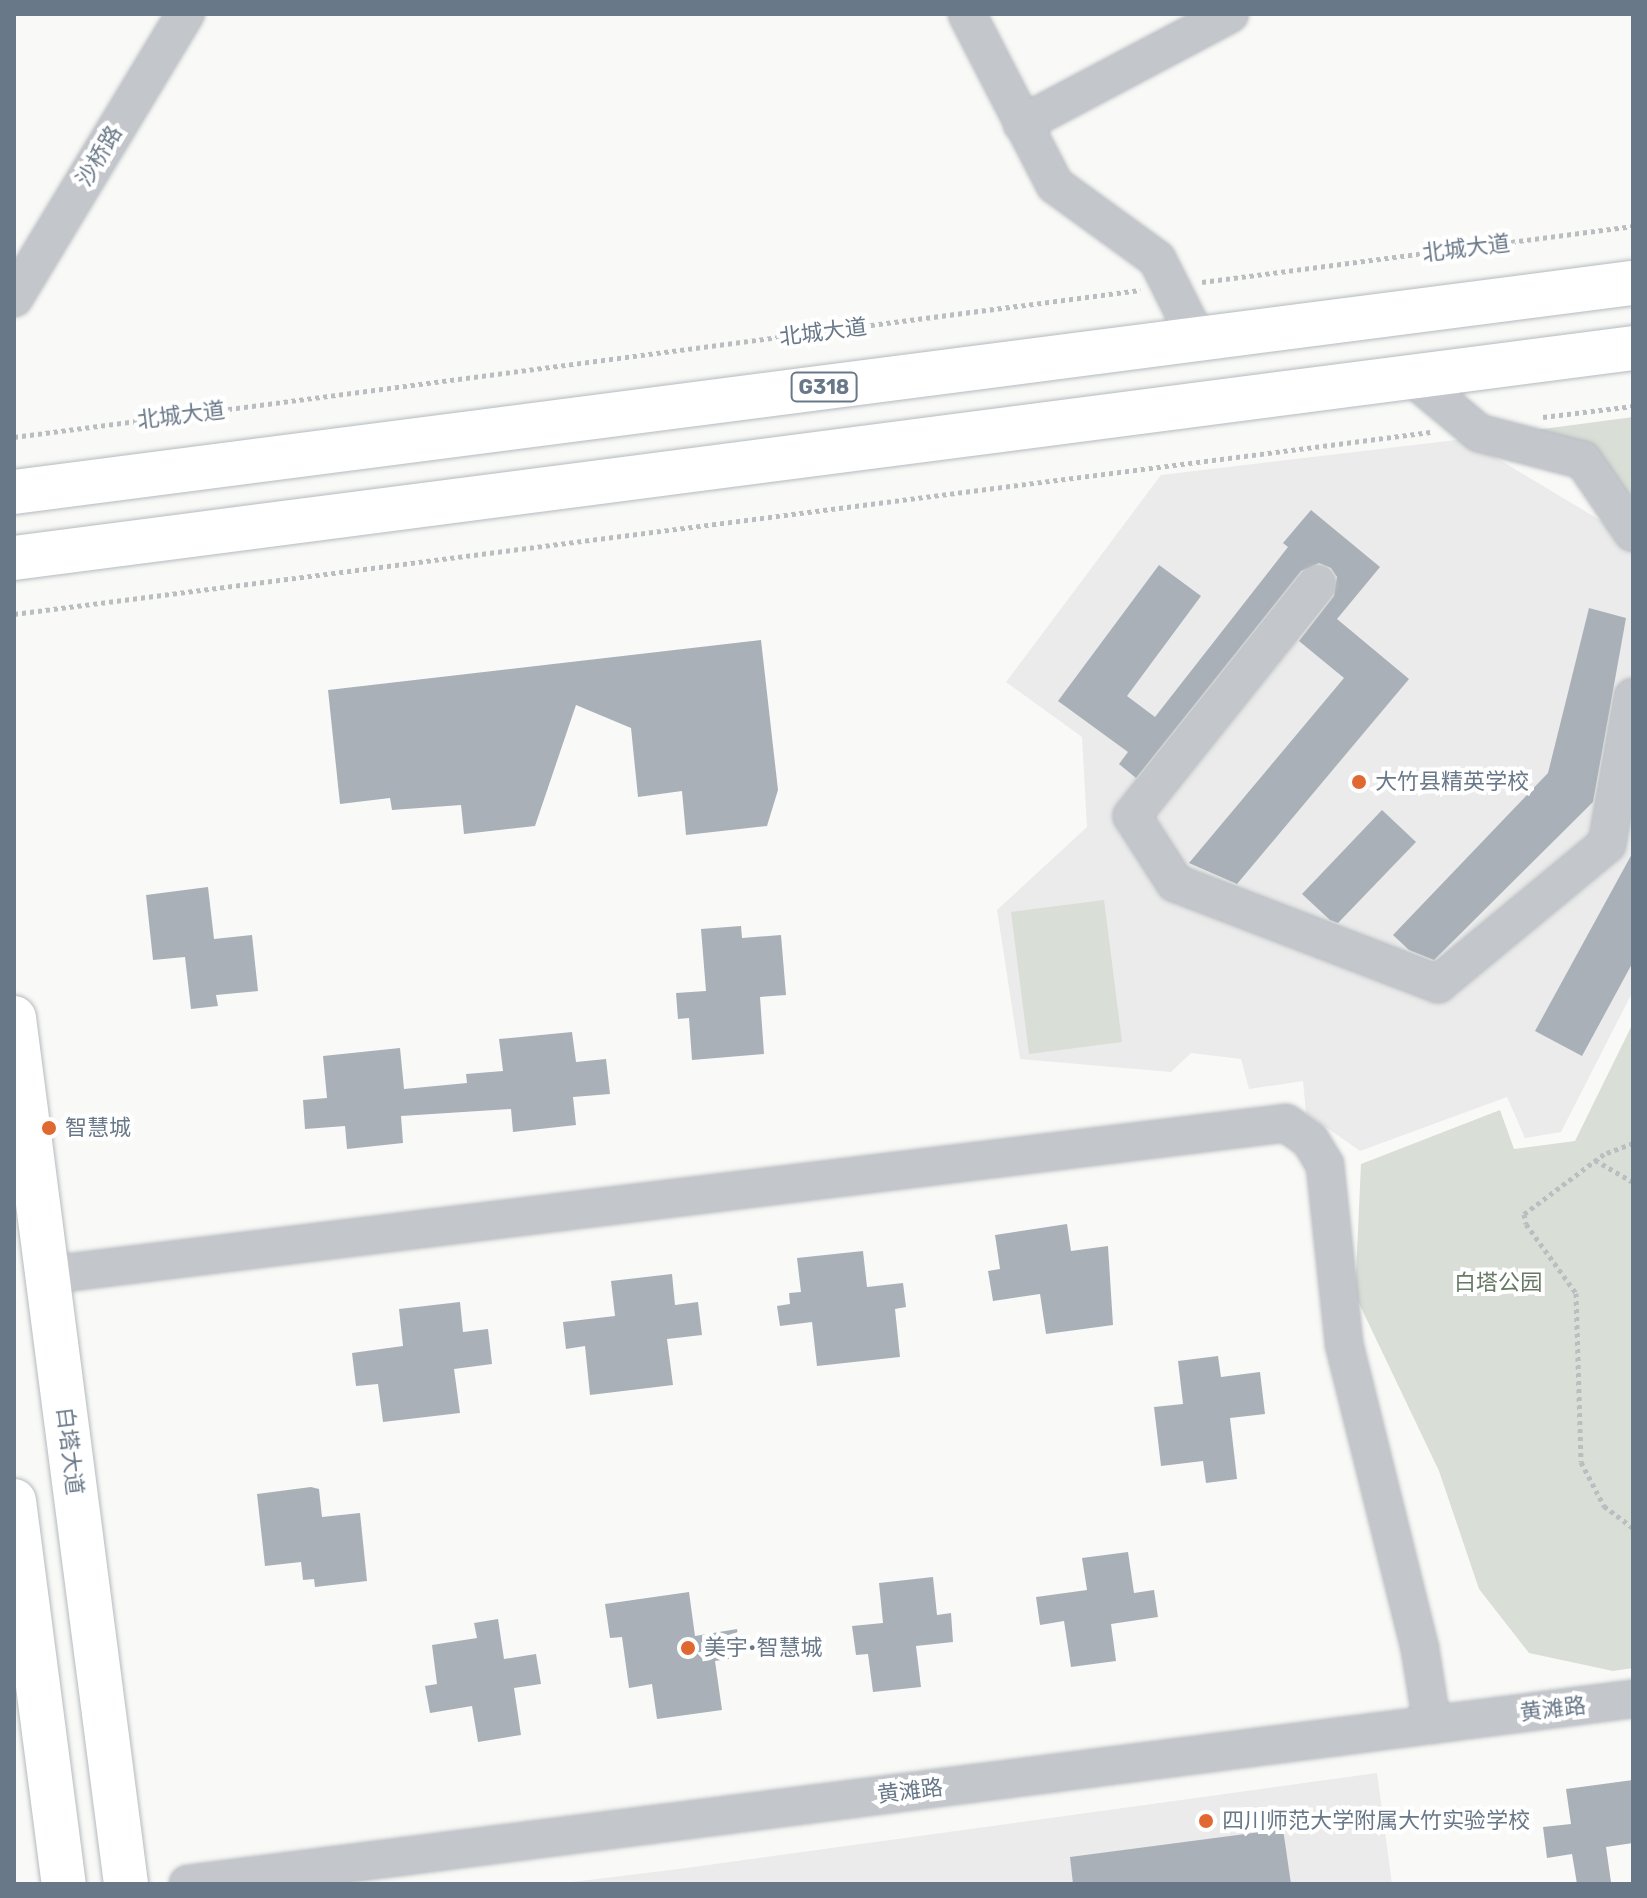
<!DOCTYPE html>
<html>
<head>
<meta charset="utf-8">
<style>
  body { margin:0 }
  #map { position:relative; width:1647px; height:1898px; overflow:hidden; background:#f9faf7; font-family:Rubik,"Noto Sans SC",sans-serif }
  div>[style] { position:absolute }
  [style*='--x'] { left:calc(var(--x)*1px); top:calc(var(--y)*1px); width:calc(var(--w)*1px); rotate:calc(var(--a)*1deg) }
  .built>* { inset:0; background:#eaebea }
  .green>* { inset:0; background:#d9ded7 }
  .building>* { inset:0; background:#a9b0b8 }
  .path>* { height:5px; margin-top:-2.5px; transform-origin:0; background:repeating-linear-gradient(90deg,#bbbec1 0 4px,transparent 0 8px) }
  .roads { filter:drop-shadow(0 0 2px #b6babf) drop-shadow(0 0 2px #b6babf) }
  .minor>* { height:36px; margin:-18px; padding:0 18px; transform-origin:18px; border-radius:18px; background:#c3c6cb }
  .major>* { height:44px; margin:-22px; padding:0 22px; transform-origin:22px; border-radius:22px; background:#fff }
  .highway>* { height:44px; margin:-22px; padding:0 22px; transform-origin:22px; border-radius:22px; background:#fff }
  .dots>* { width:22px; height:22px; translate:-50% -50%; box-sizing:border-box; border:4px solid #fff; border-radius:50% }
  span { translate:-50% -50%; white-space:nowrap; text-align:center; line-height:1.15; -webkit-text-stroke:8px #fff; paint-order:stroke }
  .shield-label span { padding:2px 6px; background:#fff; border:2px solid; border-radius:6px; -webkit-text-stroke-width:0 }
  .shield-label { font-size:20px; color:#697888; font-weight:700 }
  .street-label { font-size:22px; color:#697888 }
  .poi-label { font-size:22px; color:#697888 }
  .left { translate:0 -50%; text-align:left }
  .park-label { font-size:22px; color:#667a64 }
  .frame { position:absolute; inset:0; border:16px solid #697888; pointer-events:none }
</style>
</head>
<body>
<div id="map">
  <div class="built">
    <div style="clip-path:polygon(1465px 439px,1633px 540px,1633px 991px,1561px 1132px,1525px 1138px,1507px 1097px,1360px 1151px,1306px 1113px,1303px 1081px,1249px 1089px,1241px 1059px,1191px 1053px,1171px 1072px,1020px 1059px,997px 910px,1087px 827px,1082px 737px,1006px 682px,1161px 475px)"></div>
    <div style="clip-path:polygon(1377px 1773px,1392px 1884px,556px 1884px,679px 1869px)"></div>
  </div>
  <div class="green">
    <div style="clip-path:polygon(1633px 417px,1633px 499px,1599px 460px,1512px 433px)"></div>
    <div style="clip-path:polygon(1104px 900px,1122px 1042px,1029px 1054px,1011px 912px)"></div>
    <div style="clip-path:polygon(1633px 1023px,1633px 1668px,1613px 1671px,1529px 1653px,1479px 1589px,1439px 1471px,1355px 1295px,1361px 1164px,1500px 1110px,1514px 1149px,1575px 1141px)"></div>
  </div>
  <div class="building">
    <div style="clip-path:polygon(1311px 510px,1380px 567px,1337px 619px,1409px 679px,1237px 884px,1189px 863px,1344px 678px,1299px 641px,1334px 596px,1337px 577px,1331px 568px,1319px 563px,1301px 571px,1136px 778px,1119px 764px,1128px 752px,1058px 701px,1159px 565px,1201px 596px,1127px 696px,1155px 717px,1288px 547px,1283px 543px)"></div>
    <div style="clip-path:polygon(1589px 608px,1626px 618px,1593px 802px,1434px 960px,1409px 950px,1393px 935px,1548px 773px)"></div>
    <div style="clip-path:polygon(761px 640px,778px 790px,767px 826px,686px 835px,682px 791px,638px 797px,631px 728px,576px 705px,535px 826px,464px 834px,461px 805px,392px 810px,390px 798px,340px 804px,328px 690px)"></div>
    <div style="clip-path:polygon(1382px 810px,1416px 842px,1338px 923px,1330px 920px,1302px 894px)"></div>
    <div style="clip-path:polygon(1633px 852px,1633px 962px,1582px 1056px,1535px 1031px)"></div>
    <div style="clip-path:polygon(208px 887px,214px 939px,252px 935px,258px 991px,216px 995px,218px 1006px,191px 1009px,185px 957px,153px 960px,146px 895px)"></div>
    <div style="clip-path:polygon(741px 926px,742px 938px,781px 935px,786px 995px,760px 997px,764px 1054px,692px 1060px,689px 1018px,678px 1019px,676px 993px,706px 991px,701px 929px)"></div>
    <div style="clip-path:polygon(572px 1032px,576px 1062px,606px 1059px,610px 1094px,573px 1097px,576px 1125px,513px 1132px,511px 1109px,401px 1116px,403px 1143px,347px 1149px,345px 1126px,305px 1129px,303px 1100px,327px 1098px,323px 1056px,400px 1048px,404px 1089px,467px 1083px,466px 1074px,503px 1071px,499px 1039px)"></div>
    <div style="clip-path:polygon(1067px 1224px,1071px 1251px,1108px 1246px,1113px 1325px,1046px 1334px,1040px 1294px,993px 1301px,988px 1271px,1000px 1269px,995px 1235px)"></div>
    <div style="clip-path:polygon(863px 1251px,867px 1287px,903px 1283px,906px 1307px,895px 1309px,900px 1357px,817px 1366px,812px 1322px,780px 1326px,777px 1306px,790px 1304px,789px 1293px,801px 1292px,797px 1258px)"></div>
    <div style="clip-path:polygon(672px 1274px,675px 1305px,698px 1302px,702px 1335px,667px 1339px,673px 1385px,590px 1395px,585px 1346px,566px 1349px,563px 1322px,615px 1316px,611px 1281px)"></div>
    <div style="clip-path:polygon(460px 1302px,463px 1332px,488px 1329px,492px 1364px,454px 1369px,460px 1413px,383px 1422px,378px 1384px,356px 1386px,352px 1353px,403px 1346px,399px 1309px)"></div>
    <div style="clip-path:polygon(1218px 1356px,1221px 1377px,1260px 1372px,1265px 1414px,1230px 1418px,1237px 1479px,1206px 1483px,1203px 1461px,1161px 1466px,1154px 1407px,1183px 1404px,1178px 1361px)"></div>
    <div style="clip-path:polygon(311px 1487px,319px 1489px,322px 1517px,360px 1513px,367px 1581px,315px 1587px,314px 1579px,303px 1580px,301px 1562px,265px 1566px,257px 1494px)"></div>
    <div style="clip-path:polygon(1128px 1552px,1134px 1593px,1154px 1590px,1158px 1617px,1111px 1624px,1116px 1661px,1071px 1667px,1064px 1621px,1040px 1625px,1036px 1597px,1087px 1590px,1082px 1558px)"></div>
    <div style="clip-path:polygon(933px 1577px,937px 1615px,951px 1613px,953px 1642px,916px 1646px,921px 1687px,873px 1692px,868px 1654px,856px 1655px,852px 1626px,883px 1623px,879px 1583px)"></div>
    <div style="clip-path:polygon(689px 1592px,695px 1636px,737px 1629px,741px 1657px,715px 1661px,722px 1710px,657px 1719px,652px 1684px,629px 1688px,622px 1637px,610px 1638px,605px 1604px)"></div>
    <div style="clip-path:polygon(498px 1619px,504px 1659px,536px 1654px,541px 1684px,514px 1688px,521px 1735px,478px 1742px,472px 1706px,430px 1713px,425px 1686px,437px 1684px,432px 1645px,477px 1638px,474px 1623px)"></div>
    <div style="clip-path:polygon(1633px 1780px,1633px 1843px,1606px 1847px,1611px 1882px,1577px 1884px,1572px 1854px,1547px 1858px,1543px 1827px,1571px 1824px,1566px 1789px)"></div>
    <div style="clip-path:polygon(1283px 1829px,1291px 1884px,1073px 1884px,1070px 1857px)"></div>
  </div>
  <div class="path">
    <div style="--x:1202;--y:282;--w:435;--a:-7.4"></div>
    <div style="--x:1543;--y:417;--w:91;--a:-7"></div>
    <div style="--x:14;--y:437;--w:1136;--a:-7.44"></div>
    <div style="--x:14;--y:614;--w:1428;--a:-7.32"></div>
    <div style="--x:1633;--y:1143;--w:31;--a:159"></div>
    <div style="--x:1604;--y:1154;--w:100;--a:143.1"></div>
    <div style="--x:1524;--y:1214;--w:10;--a:79"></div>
    <div style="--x:1526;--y:1224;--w:85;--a:54.1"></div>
    <div style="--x:1576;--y:1293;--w:169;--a:88.3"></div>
    <div style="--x:1581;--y:1462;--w:50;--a:62.4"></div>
    <div style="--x:1604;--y:1506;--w:36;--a:37"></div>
    <div style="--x:1595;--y:1160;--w:44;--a:30.1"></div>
  </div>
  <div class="roads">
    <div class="minor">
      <div style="--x:967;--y:14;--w:192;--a:62.8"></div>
      <div style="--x:1055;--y:185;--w:126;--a:36"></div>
      <div style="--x:1157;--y:259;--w:89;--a:63.4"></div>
      <div style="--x:1022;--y:124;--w:235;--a:-27.9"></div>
      <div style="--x:14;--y:298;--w:332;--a:-58.9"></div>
      <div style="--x:1412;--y:377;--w:87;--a:39.9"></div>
      <div style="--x:1479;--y:433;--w:107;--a:14.6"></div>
      <div style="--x:1583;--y:460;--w:88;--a:55.6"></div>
      <div style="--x:1317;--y:584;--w:297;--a:128.6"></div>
      <div style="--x:1132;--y:816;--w:80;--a:57.3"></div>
      <div style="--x:1175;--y:883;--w:282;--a:21"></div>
      <div style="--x:1438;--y:984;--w:219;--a:-39.6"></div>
      <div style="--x:1607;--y:844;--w:149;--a:-80"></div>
      <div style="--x:48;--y:1275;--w:1247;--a:-7"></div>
      <div style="--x:1286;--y:1123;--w:29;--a:35"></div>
      <div style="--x:1310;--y:1140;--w:29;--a:59"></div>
      <div style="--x:1325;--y:1165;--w:180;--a:83.9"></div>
      <div style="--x:1344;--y:1344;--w:314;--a:76"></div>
      <div style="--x:1420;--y:1649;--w:77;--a:81"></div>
      <div style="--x:188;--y:1884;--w:1457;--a:-7.3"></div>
    </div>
    <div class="major">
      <div style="--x:14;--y:1018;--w:873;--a:82.63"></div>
      <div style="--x:14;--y:1501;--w:386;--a:82.6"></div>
    </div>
    <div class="highway">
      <div style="--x:14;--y:492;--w:1632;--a:-7.36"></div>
      <div style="--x:14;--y:558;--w:1633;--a:-7.39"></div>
    </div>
  </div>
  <div class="dots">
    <div style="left:1359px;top:782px;background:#e06831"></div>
    <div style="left:49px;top:1128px;background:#e06831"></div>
    <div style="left:688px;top:1648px;background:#e06831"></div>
    <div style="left:1206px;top:1821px;background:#e06831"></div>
  </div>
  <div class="shield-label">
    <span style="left:824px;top:387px">G318</span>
  </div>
  <div class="street-label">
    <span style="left:99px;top:156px;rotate:-59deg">沙桥路</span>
    <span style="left:1466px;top:248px;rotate:-7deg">北城大道</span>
    <span style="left:823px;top:332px;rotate:-7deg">北城大道</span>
    <span style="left:181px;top:415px;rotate:-7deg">北城大道</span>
    <span style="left:70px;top:1451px;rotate:83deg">白塔大道</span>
    <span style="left:1553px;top:1709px;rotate:-7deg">黄滩路</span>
    <span style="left:910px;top:1791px;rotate:-7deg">黄滩路</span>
  </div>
  <div class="poi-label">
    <span class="left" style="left:1375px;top:782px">大竹县精英学校</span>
    <span class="left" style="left:65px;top:1128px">智慧城</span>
    <span class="left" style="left:704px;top:1648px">美宇•智慧城</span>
    <span class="left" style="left:1222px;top:1821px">四川师范大学附属大竹实验学校</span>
  </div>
  <div class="park-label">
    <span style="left:1498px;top:1283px">白塔公园</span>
  </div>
  <div class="frame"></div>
</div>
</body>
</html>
